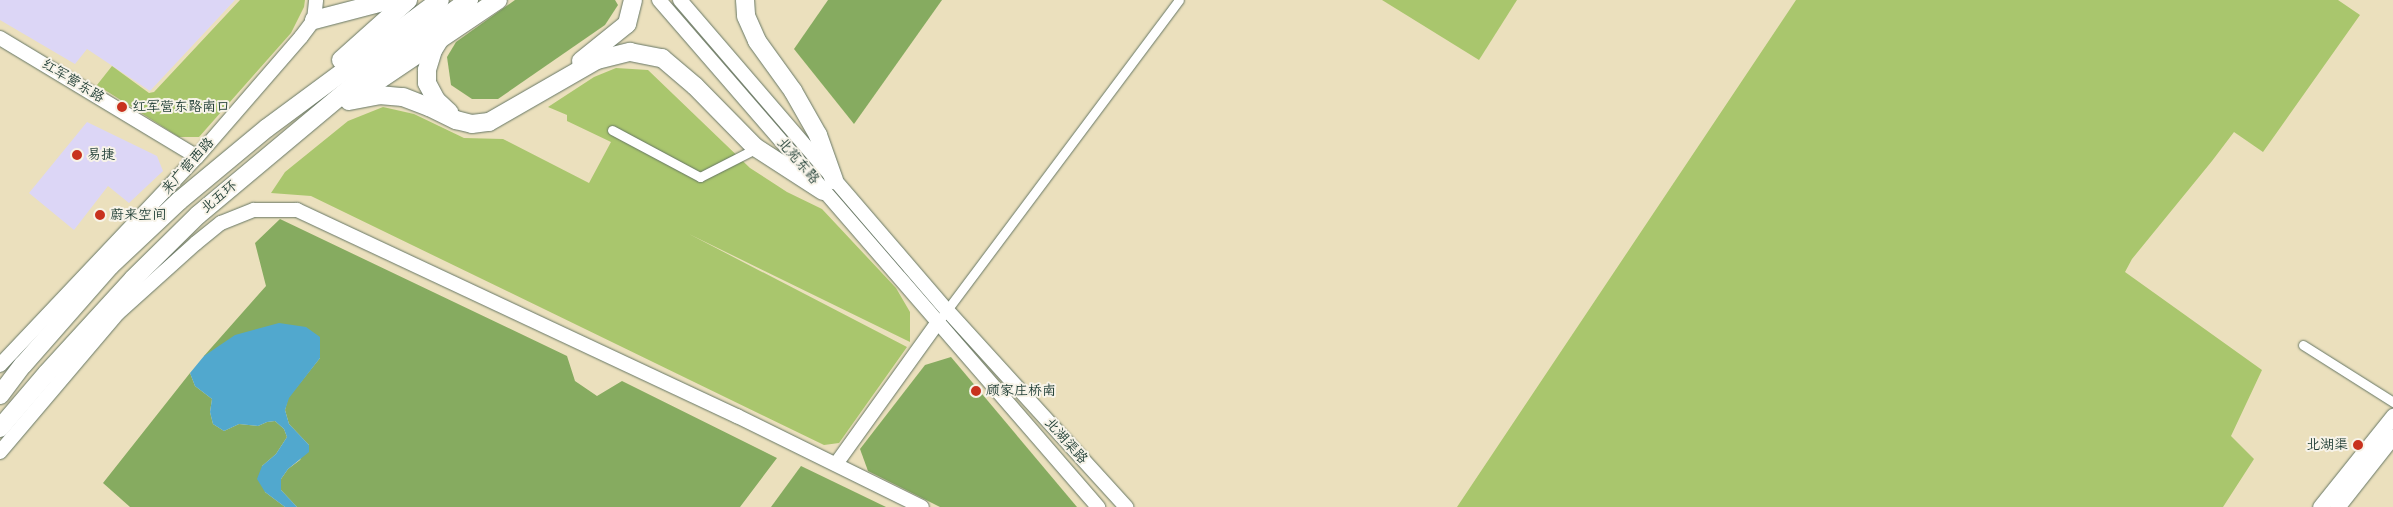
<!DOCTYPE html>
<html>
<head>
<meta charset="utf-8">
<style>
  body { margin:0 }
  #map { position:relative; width:2393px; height:507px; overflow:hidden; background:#ebe0bd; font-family:"Balsamiq Sans","LXGW WenKai TC",sans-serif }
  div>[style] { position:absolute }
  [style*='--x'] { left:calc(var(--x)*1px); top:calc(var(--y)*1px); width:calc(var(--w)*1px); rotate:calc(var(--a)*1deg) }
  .built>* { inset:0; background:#dcd6f6 }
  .green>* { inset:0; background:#a9c66d }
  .forest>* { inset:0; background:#86ab60 }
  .water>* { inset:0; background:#51a8ce }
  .roads { filter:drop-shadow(0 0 1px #667664) drop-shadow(0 0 1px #667664) }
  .street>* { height:9px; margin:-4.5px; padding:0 4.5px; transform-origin:4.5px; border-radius:4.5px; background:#fff }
  .secondary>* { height:14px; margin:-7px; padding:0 7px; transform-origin:7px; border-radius:7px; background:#fff }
  .primary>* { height:15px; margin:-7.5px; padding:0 7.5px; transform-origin:7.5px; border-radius:7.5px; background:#fff }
  .highway>* { height:18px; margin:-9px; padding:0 9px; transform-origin:9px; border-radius:9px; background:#fff }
  .dots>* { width:14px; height:14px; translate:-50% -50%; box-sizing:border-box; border:2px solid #f7f3e8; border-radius:50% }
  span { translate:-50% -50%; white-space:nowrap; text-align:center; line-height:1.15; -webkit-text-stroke:4px #f7f3e8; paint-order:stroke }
  .street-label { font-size:14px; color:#1f3d34 }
  .poi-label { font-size:14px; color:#1f3d34 }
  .left { translate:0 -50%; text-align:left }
  .right { translate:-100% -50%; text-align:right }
</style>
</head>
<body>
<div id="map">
  <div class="built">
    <div style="clip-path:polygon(0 0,235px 0,150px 91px,87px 49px,75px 64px,0 20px)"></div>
    <div style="clip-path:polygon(87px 122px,157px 156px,163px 171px,129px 203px,108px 186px,74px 230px,29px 193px)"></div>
  </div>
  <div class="green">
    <div style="clip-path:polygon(240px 0,305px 0,304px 7px,291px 33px,199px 137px,179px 137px,97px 85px,112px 66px,149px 93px,154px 92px)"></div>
    <div style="clip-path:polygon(1382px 0,1517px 0,1479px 60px)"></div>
    <div style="clip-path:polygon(1796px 0,2338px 0,2360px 15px,2263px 152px,2234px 132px,2212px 161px,2132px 259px,2125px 272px,2262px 370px,2231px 436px,2254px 459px,2223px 507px,1457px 507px)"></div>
    <div style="clip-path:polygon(616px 68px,648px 70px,750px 168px,787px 192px,822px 209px,896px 288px,910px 312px,910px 342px,689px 234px,907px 347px,839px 443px,824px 445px,311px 196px,271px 193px,285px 172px,348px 121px,383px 107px,414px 114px,464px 138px,503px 139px,589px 183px,611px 142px,567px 121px,567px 115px,548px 107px,594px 77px)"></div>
  </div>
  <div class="forest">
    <div style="clip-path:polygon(515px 0,615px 0,618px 5px,605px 25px,498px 99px,472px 99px,451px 85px,447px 57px,456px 42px)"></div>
    <div style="clip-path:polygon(828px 0,942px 0,854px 124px,794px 49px)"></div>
    <div style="clip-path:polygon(280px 219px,567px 356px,575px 381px,597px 396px,622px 381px,777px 458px,740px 507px,297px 507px,281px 490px,281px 479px,288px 469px,300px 460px,309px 445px,289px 424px,285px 410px,288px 398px,320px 358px,204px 356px,266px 286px,255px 243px)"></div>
    <div style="clip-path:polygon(951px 357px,1077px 507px,940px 507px,868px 471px,860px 449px,925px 365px)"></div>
    <div style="clip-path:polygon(190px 373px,195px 386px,212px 399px,210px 412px,213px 424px,224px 431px,239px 424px,258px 426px,267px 422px,275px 421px,284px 429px,287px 437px,276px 454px,262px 466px,265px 492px,285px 507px,130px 507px,103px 483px)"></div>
    <div style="clip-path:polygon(801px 466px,886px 507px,771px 507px)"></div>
  </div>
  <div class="water">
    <div style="clip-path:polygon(279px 323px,306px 327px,320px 337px,320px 358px,289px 398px,285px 410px,289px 424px,309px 445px,309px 452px,288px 469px,281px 479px,281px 490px,297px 507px,285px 507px,265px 492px,257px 479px,262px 466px,276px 454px,287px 437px,284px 429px,275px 421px,267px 422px,258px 426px,239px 424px,224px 431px,213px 424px,210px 412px,212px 399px,195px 386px,190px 373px,204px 356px,235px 335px)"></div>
  </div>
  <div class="roads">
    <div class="street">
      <div style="--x:612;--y:130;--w:100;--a:28.1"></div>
      <div style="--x:700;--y:177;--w:57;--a:-27"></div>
      <div style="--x:938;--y:322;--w:402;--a:-53.2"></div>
      <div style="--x:2303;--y:345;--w:107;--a:32.3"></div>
    </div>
    <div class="secondary">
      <div style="--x:659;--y:0;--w:671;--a:49.11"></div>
      <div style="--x:680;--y:0;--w:408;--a:49.3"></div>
      <div style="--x:946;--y:309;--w:268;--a:47.7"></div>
      <div style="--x:0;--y:38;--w:230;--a:31.1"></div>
      <div style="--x:0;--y:365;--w:286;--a:-46.6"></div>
      <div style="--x:197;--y:157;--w:159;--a:-49.1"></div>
      <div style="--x:301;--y:37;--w:21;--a:-53"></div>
      <div style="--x:314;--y:20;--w:20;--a:-84"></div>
      <div style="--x:0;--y:452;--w:182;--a:-49.7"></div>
      <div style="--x:118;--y:313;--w:105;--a:-41.9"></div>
      <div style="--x:196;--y:243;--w:32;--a:-39"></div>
      <div style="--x:221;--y:223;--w:35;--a:-22"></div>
      <div style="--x:254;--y:210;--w:43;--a:0"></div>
      <div style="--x:297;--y:210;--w:486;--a:25.1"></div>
      <div style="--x:737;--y:416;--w:206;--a:26.2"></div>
      <div style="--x:836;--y:464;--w:175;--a:-54.3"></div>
    </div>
    <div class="primary">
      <div style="--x:2320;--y:507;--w:117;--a:-51.3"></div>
      <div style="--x:2337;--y:507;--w:90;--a:-51.7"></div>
    </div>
    <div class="highway">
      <div style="--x:745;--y:0;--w:16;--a:86"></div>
      <div style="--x:746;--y:16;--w:27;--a:66"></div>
      <div style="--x:757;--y:41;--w:62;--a:54.2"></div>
      <div style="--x:793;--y:91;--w:51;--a:60.4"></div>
      <div style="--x:818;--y:135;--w:48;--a:70.4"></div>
      <div style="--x:314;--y:20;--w:80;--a:-14.6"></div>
      <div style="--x:440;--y:39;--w:13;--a:122"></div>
      <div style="--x:433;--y:50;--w:21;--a:107"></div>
      <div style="--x:427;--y:70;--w:13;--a:90"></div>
      <div style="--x:427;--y:83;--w:19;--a:62"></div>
      <div style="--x:436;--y:100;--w:18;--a:43"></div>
      <div style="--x:341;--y:60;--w:90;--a:-41.8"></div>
      <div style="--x:581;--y:61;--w:59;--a:-38.8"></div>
      <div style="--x:627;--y:24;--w:25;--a:-76"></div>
      <div style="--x:357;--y:95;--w:170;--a:-34"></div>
      <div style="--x:349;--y:101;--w:31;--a:-11"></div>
      <div style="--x:379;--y:95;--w:24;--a:5"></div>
      <div style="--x:403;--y:97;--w:28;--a:21"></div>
      <div style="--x:429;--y:107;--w:30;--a:26"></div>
      <div style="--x:456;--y:120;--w:16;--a:14"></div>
      <div style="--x:472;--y:124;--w:17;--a:-7"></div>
      <div style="--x:489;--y:122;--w:125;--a:-29.9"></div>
      <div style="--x:597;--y:60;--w:34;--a:-14"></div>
      <div style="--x:630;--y:52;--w:33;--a:11"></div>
      <div style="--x:662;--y:58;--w:43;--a:40.3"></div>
      <div style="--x:695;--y:86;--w:86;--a:45.5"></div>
      <div style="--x:755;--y:147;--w:81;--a:32.9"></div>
      <div style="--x:0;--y:395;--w:38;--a:-53"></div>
      <div style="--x:23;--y:365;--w:132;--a:-48.7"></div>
      <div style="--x:110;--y:266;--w:95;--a:-43.3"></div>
      <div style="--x:179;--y:201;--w:114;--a:-39.7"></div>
      <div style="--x:267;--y:128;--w:215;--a:-36.5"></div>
      <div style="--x:0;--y:428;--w:72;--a:-49.5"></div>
      <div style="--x:47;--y:373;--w:127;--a:-47.5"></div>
      <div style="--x:133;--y:279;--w:91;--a:-44.6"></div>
      <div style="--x:198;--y:215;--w:229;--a:-39.9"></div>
      <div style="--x:374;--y:68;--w:117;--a:-35.6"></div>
    </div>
  </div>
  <div class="dots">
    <div style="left:122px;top:107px;background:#c8321e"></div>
    <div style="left:77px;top:155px;background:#c8321e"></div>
    <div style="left:100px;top:215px;background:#c8321e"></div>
    <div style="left:976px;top:391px;background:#c8321e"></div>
    <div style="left:2358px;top:445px;background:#c8321e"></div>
  </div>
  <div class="street-label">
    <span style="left:73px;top:81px;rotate:31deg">红军营东路</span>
    <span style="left:798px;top:161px;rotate:49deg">北苑东路</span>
    <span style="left:188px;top:166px;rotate:-48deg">来广营西路</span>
    <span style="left:219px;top:197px;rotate:-40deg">北五环</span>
    <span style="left:1066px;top:441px;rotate:48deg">北湖渠路</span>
  </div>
  <div class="poi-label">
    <span class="left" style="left:132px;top:107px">红军营东路南口</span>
    <span class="left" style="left:87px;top:155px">易捷</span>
    <span class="left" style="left:110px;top:215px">蔚来空间</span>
    <span class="left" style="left:986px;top:391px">顾家庄桥南</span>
    <span class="right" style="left:2348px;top:445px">北湖渠</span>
  </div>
</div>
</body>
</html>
